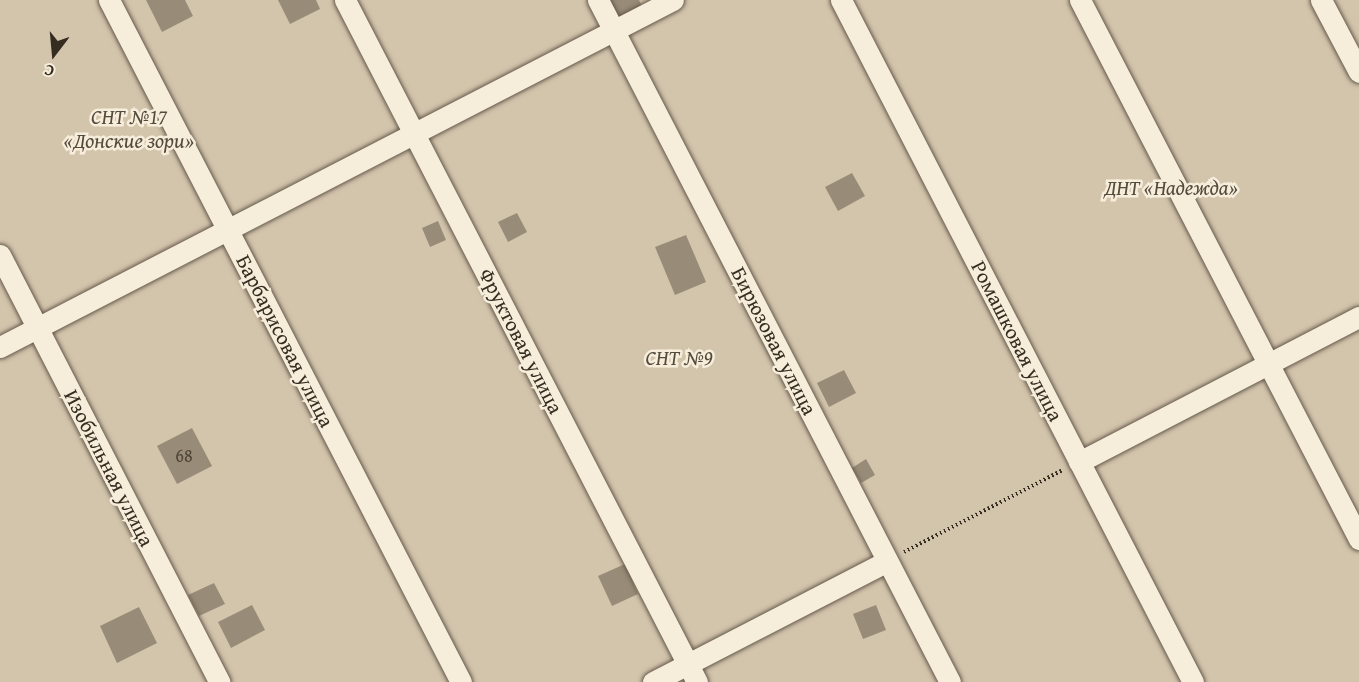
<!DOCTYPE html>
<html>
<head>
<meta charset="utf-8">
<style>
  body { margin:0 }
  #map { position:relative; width:1359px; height:682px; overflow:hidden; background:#f3e3c8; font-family:"Gentium Book Plus",serif }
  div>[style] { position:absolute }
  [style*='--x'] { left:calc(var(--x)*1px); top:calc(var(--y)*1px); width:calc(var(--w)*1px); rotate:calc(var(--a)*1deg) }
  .green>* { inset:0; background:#d3c4ac }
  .building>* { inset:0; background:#988c78 }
  .path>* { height:4px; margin-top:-2px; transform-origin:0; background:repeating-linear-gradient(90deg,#362d21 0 1.5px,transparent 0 4.5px) }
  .roads { filter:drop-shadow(0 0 2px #655a4b) drop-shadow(0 0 2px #655a4b) }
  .minor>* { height:21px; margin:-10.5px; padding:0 10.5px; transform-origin:10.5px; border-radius:10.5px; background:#f7eddb }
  span { translate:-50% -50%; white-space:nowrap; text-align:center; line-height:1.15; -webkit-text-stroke:5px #f7eddb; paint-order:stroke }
  .number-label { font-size:18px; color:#4e4537 }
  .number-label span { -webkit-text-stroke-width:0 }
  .park-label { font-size:21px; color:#554b3d; font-style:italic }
  .street-label { font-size:21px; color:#362d21 }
  .north { position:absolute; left:24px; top:24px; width:60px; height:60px; -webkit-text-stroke:4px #f7eddb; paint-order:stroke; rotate:196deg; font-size:16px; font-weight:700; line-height:24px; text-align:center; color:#362d21 }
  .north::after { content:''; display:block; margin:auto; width:21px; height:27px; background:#362d21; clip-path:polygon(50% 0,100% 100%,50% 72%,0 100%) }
</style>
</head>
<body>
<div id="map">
  <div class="green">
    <div style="clip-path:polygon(0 0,1359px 0,1359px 682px,0 682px)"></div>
  </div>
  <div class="building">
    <div style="clip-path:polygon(146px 0,185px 0,193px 16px,162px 32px)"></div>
    <div style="clip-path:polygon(278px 0,316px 0,320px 9px,290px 24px)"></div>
    <div style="clip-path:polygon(610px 0,639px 0,644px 11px,620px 22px)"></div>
    <div style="clip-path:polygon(852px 173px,865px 196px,838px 211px,825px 187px)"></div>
    <div style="clip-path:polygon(517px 213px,527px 232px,508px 242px,498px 222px)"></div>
    <div style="clip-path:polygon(438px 221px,446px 240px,430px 247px,422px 228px)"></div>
    <div style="clip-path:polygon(686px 235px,706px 282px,675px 295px,655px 247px)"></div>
    <div style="clip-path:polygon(844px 370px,856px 393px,829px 407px,817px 383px)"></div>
    <div style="clip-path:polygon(192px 428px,212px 466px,177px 484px,157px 446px)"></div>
    <div style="clip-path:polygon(866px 459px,875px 475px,861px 483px,852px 468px)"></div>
    <div style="clip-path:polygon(625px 564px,638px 594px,612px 606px,598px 576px)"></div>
    <div style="clip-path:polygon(214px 583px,225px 604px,199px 616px,188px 595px)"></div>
    <div style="clip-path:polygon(252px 605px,265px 630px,231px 648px,218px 622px)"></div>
    <div style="clip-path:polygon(876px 605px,886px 630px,863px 639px,853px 614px)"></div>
    <div style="clip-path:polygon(139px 607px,157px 643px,117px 663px,100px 626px)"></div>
  </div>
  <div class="path">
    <div style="--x:904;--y:552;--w:179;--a:-27.3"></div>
  </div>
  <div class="roads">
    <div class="minor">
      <div style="--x:109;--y:0;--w:767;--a:62.7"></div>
      <div style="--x:345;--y:0;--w:767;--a:62.7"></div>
      <div style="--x:598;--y:0;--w:767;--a:62.7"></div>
      <div style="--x:841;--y:0;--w:767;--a:62.7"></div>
      <div style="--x:1080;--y:0;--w:607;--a:62.63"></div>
      <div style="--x:1321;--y:0;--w:81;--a:62.2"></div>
      <div style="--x:0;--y:255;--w:480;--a:62.8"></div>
      <div style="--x:0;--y:347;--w:757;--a:-27.28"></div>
      <div style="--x:1079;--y:462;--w:315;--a:-27.4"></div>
      <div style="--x:653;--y:682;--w:263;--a:-27.3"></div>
    </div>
  </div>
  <div class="number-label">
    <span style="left:184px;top:456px">68</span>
  </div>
  <div class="park-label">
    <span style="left:129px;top:129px">СНТ №17<br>«Донские зори»</span>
    <span style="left:1171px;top:188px">ДНТ «Надежда»</span>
    <span style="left:679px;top:358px">СНТ №9</span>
  </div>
  <div class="street-label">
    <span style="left:285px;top:341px;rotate:63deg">Барбарисовая улица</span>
    <span style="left:521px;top:341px;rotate:63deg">Фруктовая улица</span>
    <span style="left:774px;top:341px;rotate:63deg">Бирюзовая улица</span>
    <span style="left:1017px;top:341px;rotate:63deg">Ромашковая улица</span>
    <span style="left:109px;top:468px;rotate:63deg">Изобильная улица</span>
  </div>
  <div class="north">С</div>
</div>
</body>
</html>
